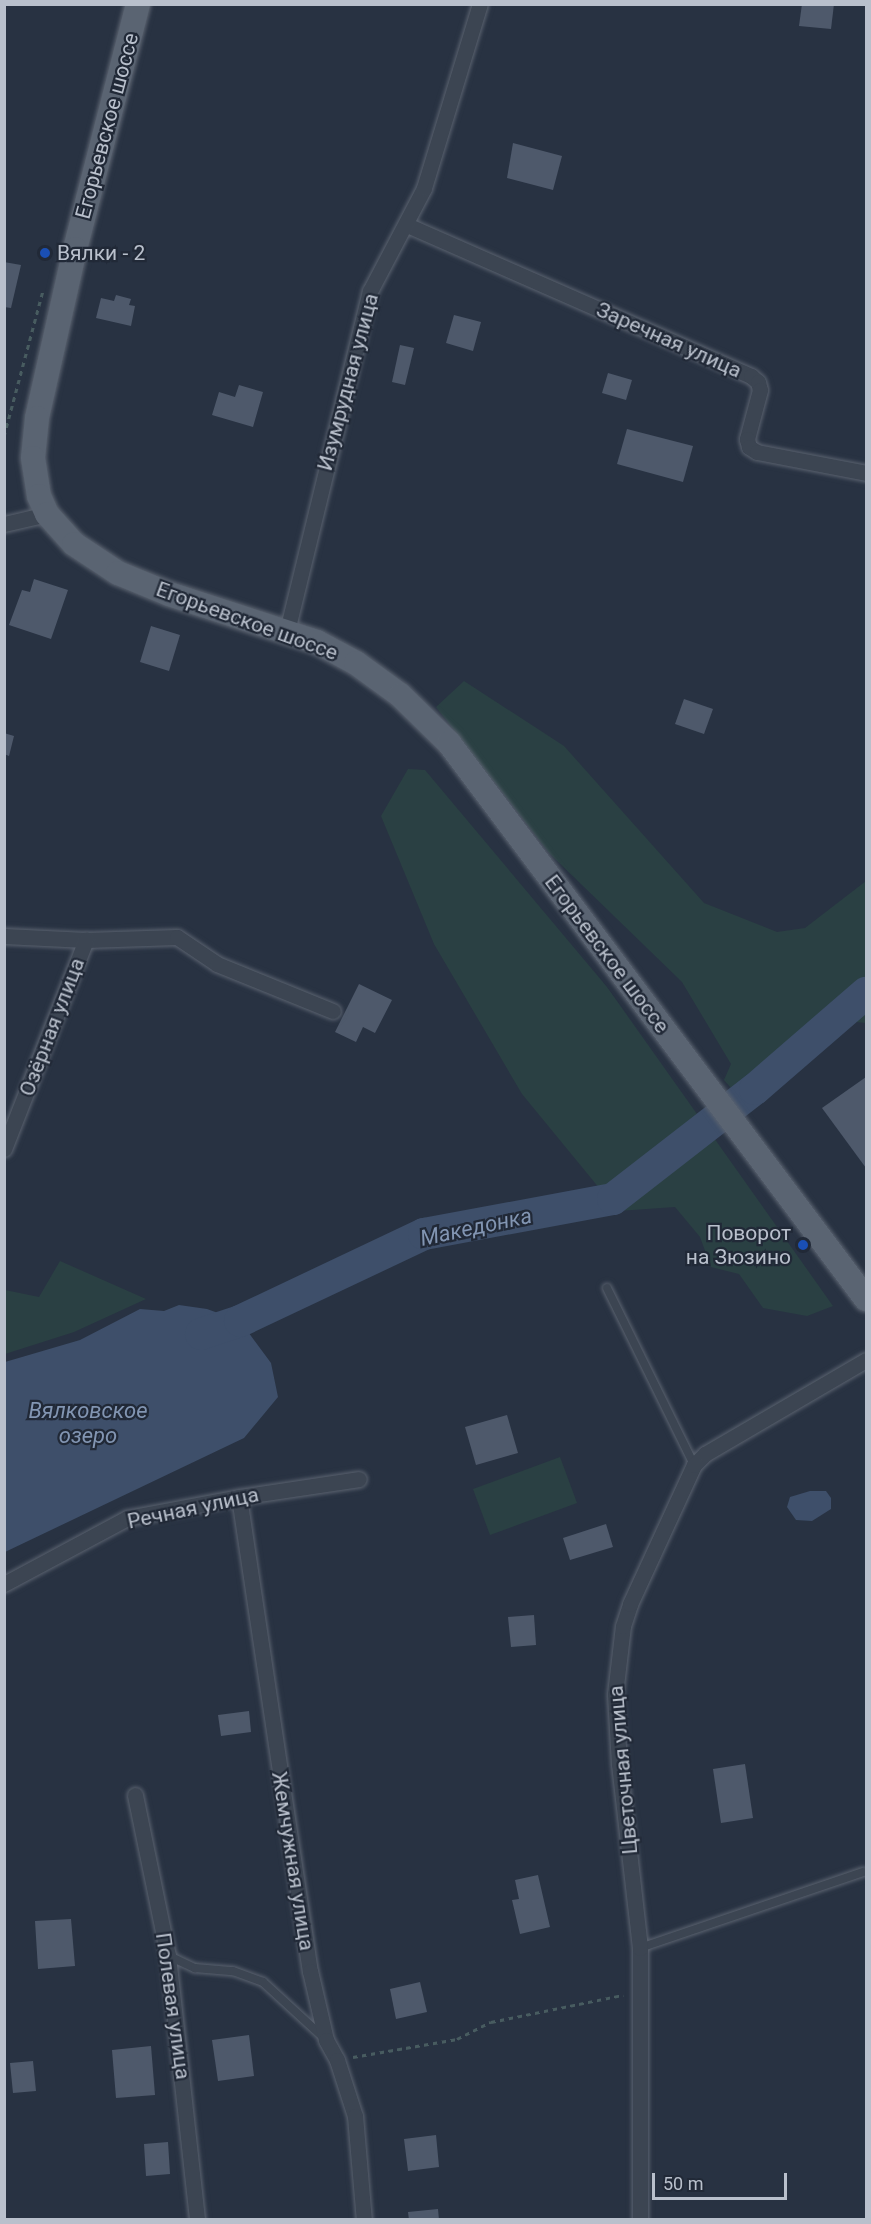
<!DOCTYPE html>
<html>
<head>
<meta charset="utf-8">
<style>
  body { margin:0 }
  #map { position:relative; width:871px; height:2224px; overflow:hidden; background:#283242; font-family:Roboto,sans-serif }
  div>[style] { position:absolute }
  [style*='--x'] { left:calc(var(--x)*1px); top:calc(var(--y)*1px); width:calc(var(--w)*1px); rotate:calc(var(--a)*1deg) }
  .green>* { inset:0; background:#2a4043 }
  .water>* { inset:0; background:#3e4f6a }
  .river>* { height:32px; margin:-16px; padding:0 16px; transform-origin:16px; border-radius:16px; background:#3e4f6a }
  .building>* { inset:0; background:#4e596b }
  .path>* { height:3px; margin-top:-1.5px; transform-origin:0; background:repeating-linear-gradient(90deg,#485c60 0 4.5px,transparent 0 9px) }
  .roads { filter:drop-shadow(0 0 2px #5a626f) drop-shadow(0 0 2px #5a626f) }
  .service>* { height:8px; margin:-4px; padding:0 4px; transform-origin:4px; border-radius:4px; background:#3c4552 }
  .minor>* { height:15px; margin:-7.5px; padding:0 7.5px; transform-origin:7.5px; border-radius:7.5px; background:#3c4552 }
  .primary>* { height:24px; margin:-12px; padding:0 12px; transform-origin:12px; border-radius:12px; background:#5a6472 }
  .dots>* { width:16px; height:16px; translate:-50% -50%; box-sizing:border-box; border:3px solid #212937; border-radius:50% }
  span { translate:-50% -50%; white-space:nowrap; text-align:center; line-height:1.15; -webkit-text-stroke:4.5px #212937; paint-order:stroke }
  .street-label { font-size:21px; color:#b9c0cc }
  .poi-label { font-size:21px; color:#b9c0cc }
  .left { translate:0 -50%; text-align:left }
  .right { translate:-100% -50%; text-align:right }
  .water-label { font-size:22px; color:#8295b2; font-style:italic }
  .frame { position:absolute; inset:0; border:6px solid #b9c0cc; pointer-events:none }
  .scale { position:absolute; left:652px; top:2173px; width:135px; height:27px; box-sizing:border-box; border:3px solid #b9c0cc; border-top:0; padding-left:8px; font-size:18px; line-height:21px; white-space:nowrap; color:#b9c0cc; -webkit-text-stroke:4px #212937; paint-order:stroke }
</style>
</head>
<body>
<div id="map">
  <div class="green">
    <div style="clip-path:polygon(464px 681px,564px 746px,704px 903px,777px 932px,805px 928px,866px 881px,866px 1023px,816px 1018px,734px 1091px,724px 1080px,731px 1064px,682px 982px,549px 853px,436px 707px)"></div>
    <div style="clip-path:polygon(408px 769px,425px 770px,607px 987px,833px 1306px,807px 1316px,763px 1308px,739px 1274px,711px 1267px,700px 1237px,675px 1207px,618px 1211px,522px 1094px,434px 944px,381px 816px)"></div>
    <div style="clip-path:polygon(60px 1261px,146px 1299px,74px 1332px,5px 1354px,5px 1290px,39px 1297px)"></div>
    <div style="clip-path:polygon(560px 1457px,577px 1503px,490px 1535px,473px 1489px)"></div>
  </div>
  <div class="water">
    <div style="clip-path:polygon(179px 1305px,207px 1309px,240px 1321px,271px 1363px,278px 1397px,244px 1438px,5px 1552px,5px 1362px,80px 1340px,140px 1309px,164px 1311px)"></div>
    <div style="clip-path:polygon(810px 1491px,826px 1491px,831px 1498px,831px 1509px,812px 1521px,796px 1520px,787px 1507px,790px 1497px)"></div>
  </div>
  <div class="river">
    <div style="--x:201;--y:1334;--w:41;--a:-18.4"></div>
    <div style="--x:240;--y:1321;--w:204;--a:-25.3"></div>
    <div style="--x:424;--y:1234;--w:192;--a:-10.5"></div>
    <div style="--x:613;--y:1199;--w:180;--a:-37.8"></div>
    <div style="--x:755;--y:1089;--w:147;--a:-40.9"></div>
  </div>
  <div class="building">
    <div style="clip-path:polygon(802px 4px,834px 4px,831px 29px,799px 26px)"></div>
    <div style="clip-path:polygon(513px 143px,562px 156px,553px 190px,507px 178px)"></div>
    <div style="clip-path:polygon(4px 262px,21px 265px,11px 308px,4px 307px)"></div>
    <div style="clip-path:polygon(116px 295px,131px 299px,129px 305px,135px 306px,131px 326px,96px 318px,101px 298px,114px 301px)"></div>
    <div style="clip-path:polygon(454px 315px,481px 322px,473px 351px,446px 343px)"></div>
    <div style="clip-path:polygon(400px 345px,414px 348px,405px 385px,392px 382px)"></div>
    <div style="clip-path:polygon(608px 373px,632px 380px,626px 400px,602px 393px)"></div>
    <div style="clip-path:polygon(239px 385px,263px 392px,253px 427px,212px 415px,219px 392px,235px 397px)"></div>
    <div style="clip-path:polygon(627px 429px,693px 446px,683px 482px,617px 464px)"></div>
    <div style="clip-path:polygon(34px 579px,68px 590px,51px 639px,9px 625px,22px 590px,30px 592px)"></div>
    <div style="clip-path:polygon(151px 626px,180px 635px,169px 671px,140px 662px)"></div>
    <div style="clip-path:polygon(684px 699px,713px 709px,704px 734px,675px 724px)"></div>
    <div style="clip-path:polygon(4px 733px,14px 736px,9px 756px,4px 754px)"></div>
    <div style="clip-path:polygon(359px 984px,392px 1000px,375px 1033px,363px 1027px,356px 1042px,335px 1032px)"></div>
    <div style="clip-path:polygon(866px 1077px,866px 1168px,822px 1108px)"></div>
    <div style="clip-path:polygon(507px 1415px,518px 1453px,476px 1465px,465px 1427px)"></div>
    <div style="clip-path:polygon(606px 1524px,613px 1547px,570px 1560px,563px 1538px)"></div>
    <div style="clip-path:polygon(534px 1615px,536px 1645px,511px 1647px,508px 1617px)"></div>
    <div style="clip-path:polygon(249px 1711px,251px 1732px,221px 1736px,218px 1715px)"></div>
    <div style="clip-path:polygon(745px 1764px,753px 1818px,721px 1823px,713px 1769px)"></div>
    <div style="clip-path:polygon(538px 1875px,550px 1927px,520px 1934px,512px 1900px,519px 1899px,515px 1880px)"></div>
    <div style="clip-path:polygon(71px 1919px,75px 1966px,38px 1969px,35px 1921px)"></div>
    <div style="clip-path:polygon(420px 1982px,427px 2012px,396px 2019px,390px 1989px)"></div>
    <div style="clip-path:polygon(249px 2035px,254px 2076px,218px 2081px,212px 2040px)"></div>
    <div style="clip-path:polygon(151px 2046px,155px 2095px,116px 2098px,112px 2050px)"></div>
    <div style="clip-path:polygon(33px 2061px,36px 2091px,13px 2093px,10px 2063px)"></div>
    <div style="clip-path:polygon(436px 2135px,439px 2167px,408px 2171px,404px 2139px)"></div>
    <div style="clip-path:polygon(168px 2142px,170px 2174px,146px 2176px,144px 2144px)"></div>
    <div style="clip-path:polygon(438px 2209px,439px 2220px,409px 2220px,408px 2212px)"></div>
  </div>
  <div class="path">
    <div style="--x:4;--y:436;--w:151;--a:-75"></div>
    <div style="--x:353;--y:2057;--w:106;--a:-9.8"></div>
    <div style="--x:457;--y:2039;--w:38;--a:-27"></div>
    <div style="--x:491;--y:2022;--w:135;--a:-11.6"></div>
  </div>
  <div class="roads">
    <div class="service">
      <div style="--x:607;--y:1288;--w:197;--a:63.8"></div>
      <div style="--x:640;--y:1948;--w:236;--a:-18.8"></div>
      <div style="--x:169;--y:1956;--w:29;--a:25"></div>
      <div style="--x:195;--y:1968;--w:38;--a:5"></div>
      <div style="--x:233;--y:1971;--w:32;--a:20"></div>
      <div style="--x:263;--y:1982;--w:81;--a:42.5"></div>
    </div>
    <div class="minor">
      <div style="--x:407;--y:225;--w:376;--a:23.7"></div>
      <div style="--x:751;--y:376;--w:9;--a:41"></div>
      <div style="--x:758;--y:382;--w:8;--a:76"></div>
      <div style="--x:760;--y:390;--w:51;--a:104.9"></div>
      <div style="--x:747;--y:439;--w:8;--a:76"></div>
      <div style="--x:749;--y:447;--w:9;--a:32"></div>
      <div style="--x:757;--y:452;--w:111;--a:10.9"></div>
      <div style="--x:4;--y:524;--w:44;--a:-13.1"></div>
      <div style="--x:287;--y:631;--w:350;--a:-76.3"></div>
      <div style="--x:370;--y:291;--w:116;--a:-62.3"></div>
      <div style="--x:424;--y:188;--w:192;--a:-73.1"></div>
      <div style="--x:4;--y:936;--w:82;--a:2.8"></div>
      <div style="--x:86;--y:940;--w:91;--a:-1.9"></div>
      <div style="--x:177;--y:937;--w:48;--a:34"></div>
      <div style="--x:217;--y:964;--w:125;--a:22.1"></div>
      <div style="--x:4;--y:1149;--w:225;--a:-68.6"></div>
      <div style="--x:239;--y:1497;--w:479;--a:81.5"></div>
      <div style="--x:310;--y:1971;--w:71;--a:76.9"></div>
      <div style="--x:326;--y:2040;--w:23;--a:61"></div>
      <div style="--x:337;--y:2060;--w:59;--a:72.2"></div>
      <div style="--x:355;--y:2116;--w:104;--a:85.1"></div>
      <div style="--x:4;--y:1584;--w:140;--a:-28.2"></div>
      <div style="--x:127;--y:1518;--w:114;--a:-10.6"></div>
      <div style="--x:239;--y:1497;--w:121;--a:-8.5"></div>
      <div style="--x:135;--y:1795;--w:164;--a:78.4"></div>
      <div style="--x:168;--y:1956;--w:266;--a:83.7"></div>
      <div style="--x:640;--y:2220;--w:272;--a:-90"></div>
      <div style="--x:640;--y:1948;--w:185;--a:-96.5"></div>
      <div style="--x:619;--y:1764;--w:70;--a:-93.3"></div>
      <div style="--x:615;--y:1694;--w:68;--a:-83.3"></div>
      <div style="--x:623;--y:1626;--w:23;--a:-72"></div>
      <div style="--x:630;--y:1604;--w:153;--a:-65.3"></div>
      <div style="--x:694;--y:1465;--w:16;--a:-45"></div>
      <div style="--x:705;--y:1454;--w:186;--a:-30.3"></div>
    </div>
    <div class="primary">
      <div style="--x:138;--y:4;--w:253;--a:104.4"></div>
      <div style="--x:75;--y:249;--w:173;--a:102.7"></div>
      <div style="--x:37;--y:418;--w:40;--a:95.7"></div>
      <div style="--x:33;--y:458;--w:38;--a:81"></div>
      <div style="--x:39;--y:496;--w:20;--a:66"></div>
      <div style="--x:47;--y:514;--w:40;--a:48"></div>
      <div style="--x:74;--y:544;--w:53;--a:33.4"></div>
      <div style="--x:118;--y:573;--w:55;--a:22.4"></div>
      <div style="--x:169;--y:594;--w:156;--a:18"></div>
      <div style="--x:317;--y:642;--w:44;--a:28.3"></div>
      <div style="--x:356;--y:663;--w:54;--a:36"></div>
      <div style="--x:400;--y:695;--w:69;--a:44.4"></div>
      <div style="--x:449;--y:743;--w:695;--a:53.13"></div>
    </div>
  </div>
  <div class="dots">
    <div style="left:45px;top:253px;background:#1a4fb4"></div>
    <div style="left:803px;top:1245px;background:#1a4fb4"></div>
  </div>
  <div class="street-label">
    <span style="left:107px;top:126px;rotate:-75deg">Егорьевское шоссе</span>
    <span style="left:669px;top:340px;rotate:24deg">Заречная улица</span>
    <span style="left:348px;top:382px;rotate:-75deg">Изумрудная улица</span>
    <span style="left:247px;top:621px;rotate:20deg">Егорьевское шоссе</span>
    <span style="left:607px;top:954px;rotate:53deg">Егорьевское шоссе</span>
    <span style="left:52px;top:1027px;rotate:-69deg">Озёрная улица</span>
    <span style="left:193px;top:1508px;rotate:-12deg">Речная улица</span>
    <span style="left:623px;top:1770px;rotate:-95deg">Цветочная улица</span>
    <span style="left:293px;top:1861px;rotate:81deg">Жемчужная улица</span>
    <span style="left:173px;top:2006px;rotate:82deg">Полевая улица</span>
  </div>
  <div class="poi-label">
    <span class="left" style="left:57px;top:253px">Вялки - 2</span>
    <span class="right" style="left:791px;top:1245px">Поворот<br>на Зюзино</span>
  </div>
  <div class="water-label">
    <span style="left:476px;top:1227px;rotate:-12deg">Македонка</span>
    <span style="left:88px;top:1423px">Вялковское<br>озеро</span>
  </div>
  <div class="frame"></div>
  <div class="scale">50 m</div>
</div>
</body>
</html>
